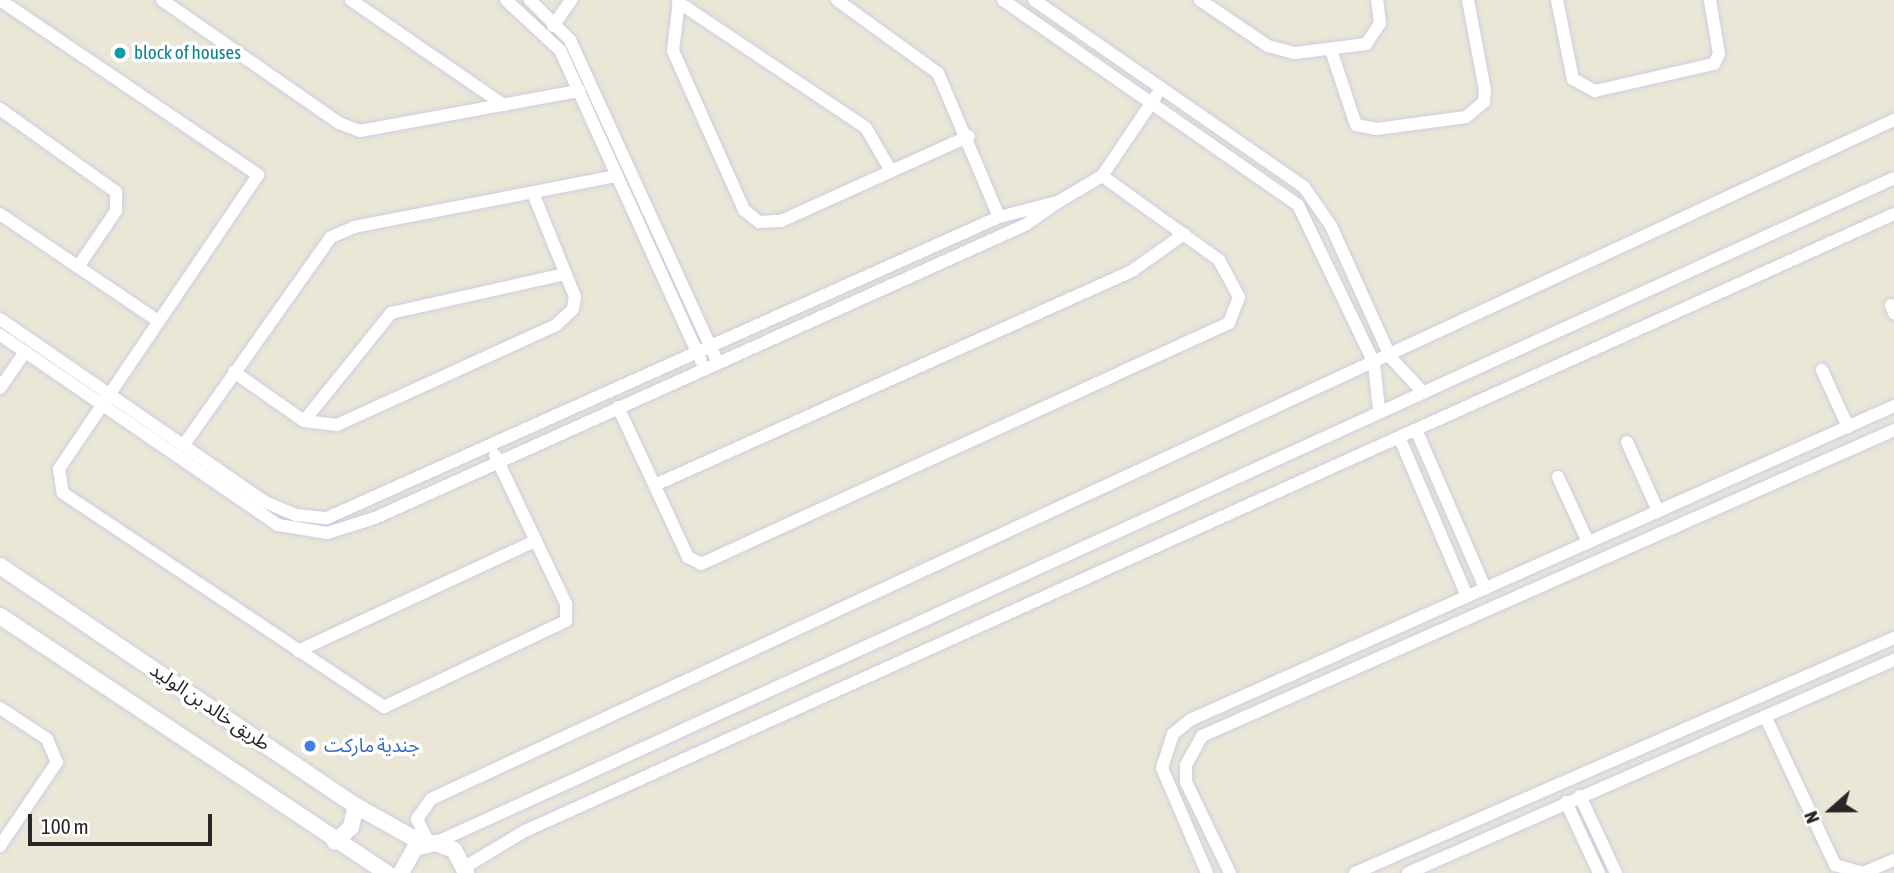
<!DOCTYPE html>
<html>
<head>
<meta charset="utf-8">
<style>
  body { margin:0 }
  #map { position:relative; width:1894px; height:873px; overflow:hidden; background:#eae7d7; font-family:"Asap Condensed","Noto Sans Arabic",sans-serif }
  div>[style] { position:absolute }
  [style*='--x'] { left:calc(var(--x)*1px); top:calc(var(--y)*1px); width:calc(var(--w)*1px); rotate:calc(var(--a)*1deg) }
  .roads { filter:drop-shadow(0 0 2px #cecde1) drop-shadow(0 0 2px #cecde1) }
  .minor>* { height:12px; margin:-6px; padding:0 6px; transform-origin:6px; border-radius:6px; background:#fff }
  .tertiary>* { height:16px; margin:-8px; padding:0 8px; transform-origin:8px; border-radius:8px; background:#fff }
  .dots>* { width:19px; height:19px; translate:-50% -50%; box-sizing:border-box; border:4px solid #fff; border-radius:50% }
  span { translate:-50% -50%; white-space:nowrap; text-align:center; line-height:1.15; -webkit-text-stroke:7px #fff; paint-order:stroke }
  .culture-label { font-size:19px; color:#0d838f }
  .left { translate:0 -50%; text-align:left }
  .street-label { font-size:19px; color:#272727 }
  .shop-label { font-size:19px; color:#366cbe }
  .north { position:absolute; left:1796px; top:775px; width:70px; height:70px; -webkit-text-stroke:5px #fff; paint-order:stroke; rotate:249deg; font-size:19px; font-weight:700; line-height:28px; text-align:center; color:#272727 }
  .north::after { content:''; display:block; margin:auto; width:24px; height:32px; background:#272727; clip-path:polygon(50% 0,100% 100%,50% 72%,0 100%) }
  .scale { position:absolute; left:28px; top:814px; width:184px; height:32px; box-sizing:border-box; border:4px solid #272727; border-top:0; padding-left:9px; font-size:21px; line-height:24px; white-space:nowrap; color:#272727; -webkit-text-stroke:5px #fff; paint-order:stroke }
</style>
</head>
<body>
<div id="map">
  <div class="roads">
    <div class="minor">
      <div style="--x:0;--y:0;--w:312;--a:34.1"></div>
      <div style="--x:258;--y:175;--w:355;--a:124.1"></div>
      <div style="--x:59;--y:469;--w:24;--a:81"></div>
      <div style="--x:63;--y:493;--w:386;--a:33.7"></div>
      <div style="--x:384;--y:707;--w:201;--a:-25.3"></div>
      <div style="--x:566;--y:621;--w:17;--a:-90"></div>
      <div style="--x:566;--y:604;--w:165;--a:-115.5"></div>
      <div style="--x:162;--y:0;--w:216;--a:34.8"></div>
      <div style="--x:339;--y:123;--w:22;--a:21"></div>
      <div style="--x:360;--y:131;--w:223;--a:-10.4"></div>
      <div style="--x:351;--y:0;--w:186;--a:34.5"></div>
      <div style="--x:506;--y:0;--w:74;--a:42.8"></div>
      <div style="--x:560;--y:50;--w:341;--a:65.6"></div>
      <div style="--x:530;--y:0;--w:57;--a:45"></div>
      <div style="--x:570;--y:40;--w:349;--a:65.4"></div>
      <div style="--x:679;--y:0;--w:51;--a:96.7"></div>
      <div style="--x:673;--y:51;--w:174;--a:65.9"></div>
      <div style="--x:744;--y:210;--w:19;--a:39"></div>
      <div style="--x:759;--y:222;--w:22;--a:-3"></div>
      <div style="--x:781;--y:221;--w:206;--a:-24.3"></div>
      <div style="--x:837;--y:0;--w:125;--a:35.9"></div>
      <div style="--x:938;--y:73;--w:156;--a:67"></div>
      <div style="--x:1003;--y:0;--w:359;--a:34.8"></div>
      <div style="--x:1298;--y:205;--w:175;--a:64.3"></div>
      <div style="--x:1374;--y:363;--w:46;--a:83.8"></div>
      <div style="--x:1034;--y:0;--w:328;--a:34.7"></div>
      <div style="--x:1304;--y:187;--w:47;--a:55.3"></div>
      <div style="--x:1331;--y:226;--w:145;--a:65.6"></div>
      <div style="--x:1391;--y:358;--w:44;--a:46.8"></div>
      <div style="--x:1200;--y:0;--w:82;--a:34.1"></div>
      <div style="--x:1268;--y:46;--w:28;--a:15"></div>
      <div style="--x:1295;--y:53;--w:72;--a:-7.2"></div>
      <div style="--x:1366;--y:44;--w:25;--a:-56"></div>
      <div style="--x:1380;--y:23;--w:23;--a:-97"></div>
      <div style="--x:1557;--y:0;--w:81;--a:78.6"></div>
      <div style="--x:1573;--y:79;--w:25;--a:29"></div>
      <div style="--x:1595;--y:91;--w:122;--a:-12.8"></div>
      <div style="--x:1714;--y:64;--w:11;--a:-63"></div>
      <div style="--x:1719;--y:54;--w:55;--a:-99.5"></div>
      <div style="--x:678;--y:2;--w:226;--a:33.8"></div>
      <div style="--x:866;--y:128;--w:50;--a:59.8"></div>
      <div style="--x:553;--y:26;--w:32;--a:-55"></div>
      <div style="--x:1331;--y:50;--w:79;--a:71.6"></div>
      <div style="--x:1356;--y:125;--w:21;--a:11"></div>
      <div style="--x:1377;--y:129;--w:90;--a:-7.7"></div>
      <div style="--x:1466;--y:117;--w:23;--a:-40"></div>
      <div style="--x:1484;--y:102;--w:12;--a:-85"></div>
      <div style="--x:1485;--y:90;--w:92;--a:-100.7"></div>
      <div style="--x:0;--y:109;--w:143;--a:35.6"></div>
      <div style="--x:116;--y:192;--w:19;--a:90"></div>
      <div style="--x:116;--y:211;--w:68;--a:124.2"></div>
      <div style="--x:1058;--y:202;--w:51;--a:-30.6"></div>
      <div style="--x:1102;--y:176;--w:97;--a:-56"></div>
      <div style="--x:0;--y:214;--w:191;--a:34.1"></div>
      <div style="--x:1891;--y:305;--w:9;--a:69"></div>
      <div style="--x:0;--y:319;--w:322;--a:34.6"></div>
      <div style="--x:265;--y:502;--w:34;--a:23"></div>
      <div style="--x:296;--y:515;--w:31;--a:6"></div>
      <div style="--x:327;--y:518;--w:736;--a:-24.13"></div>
      <div style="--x:999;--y:217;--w:61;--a:-14.3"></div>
      <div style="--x:1058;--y:202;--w:40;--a:145.1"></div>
      <div style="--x:1025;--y:225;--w:713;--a:155.74"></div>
      <div style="--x:375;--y:518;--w:50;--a:162.6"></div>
      <div style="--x:327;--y:533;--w:50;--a:-170.7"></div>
      <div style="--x:278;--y:525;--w:337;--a:-145.6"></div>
      <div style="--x:1822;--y:370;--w:63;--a:65.5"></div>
      <div style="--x:234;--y:372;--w:85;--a:35"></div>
      <div style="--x:304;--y:421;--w:33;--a:7"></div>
      <div style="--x:337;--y:425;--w:241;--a:-24.5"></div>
      <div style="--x:556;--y:325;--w:23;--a:-43"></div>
      <div style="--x:573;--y:309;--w:12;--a:-81"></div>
      <div style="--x:575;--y:297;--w:112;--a:-112"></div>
      <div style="--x:0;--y:388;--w:44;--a:-55.2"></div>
      <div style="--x:618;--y:407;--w:166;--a:65"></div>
      <div style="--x:688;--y:557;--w:15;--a:28"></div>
      <div style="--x:701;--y:564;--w:580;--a:-24.53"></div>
      <div style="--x:1229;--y:323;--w:28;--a:-69"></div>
      <div style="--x:1239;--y:297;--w:42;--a:-118.4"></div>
      <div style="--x:1219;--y:260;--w:144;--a:-144.3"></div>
      <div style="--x:304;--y:421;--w:139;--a:-51.1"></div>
      <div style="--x:391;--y:313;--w:179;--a:-12.6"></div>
      <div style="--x:1417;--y:432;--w:170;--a:66.4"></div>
      <div style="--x:1400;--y:439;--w:171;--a:66.9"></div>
      <div style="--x:1627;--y:442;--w:76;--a:65.8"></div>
      <div style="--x:183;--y:446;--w:256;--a:-54.7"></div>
      <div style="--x:331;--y:237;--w:25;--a:-23"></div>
      <div style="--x:354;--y:227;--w:268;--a:-11"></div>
      <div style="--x:1558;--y:477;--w:72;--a:65.2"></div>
      <div style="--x:655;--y:485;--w:523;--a:-24.16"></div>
      <div style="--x:1132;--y:271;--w:64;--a:-35.4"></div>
      <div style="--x:298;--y:651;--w:261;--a:-24.9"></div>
      <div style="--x:0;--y:708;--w:56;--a:33.4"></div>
      <div style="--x:47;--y:739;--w:25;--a:67"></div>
      <div style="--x:57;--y:762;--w:102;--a:124.2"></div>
      <div style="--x:1765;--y:716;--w:165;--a:64.8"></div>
      <div style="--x:1835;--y:865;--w:29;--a:16"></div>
      <div style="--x:1863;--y:873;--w:34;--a:-23"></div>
      <div style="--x:1580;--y:796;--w:85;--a:64.9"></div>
      <div style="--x:1566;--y:802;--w:78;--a:65.1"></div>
      <div style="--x:429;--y:843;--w:27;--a:-117"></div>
      <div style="--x:417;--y:819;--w:24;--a:-55"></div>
      <div style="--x:431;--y:799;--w:1613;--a:-24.9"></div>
      <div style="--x:435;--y:843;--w:1603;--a:-24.5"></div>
      <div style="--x:465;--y:867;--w:70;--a:-31"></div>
      <div style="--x:525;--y:831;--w:1502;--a:-24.26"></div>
      <div style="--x:1207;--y:873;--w:114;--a:-113.2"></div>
      <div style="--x:1162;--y:768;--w:36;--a:-72"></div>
      <div style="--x:1173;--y:734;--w:22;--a:-39"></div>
      <div style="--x:1190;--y:720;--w:771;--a:-24.04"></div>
      <div style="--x:1230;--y:873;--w:101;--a:-115.8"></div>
      <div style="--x:1186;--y:782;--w:17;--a:-90"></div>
      <div style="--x:1186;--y:765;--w:33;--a:-61"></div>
      <div style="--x:1202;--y:736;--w:757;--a:-23.85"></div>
      <div style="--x:1355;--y:873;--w:588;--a:-23.56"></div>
      <div style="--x:1408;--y:873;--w:531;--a:-23.67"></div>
    </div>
    <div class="tertiary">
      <div style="--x:0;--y:566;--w:429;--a:34"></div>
      <div style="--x:356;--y:806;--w:78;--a:29.2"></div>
      <div style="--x:0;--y:616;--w:465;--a:33.6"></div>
      <div style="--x:335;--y:842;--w:22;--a:-43"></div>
      <div style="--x:351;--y:827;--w:22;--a:-77"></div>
      <div style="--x:401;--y:873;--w:29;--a:-61"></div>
      <div style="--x:415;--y:848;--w:21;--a:-14"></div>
      <div style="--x:435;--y:843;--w:20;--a:20"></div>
      <div style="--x:454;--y:850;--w:26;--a:62"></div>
    </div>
  </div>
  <div class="dots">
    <div style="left:120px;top:53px;background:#0f9aa8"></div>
    <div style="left:310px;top:746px;background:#3f7fe0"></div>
  </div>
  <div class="culture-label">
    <span class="left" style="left:134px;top:53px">block of houses</span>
  </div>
  <div class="street-label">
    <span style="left:210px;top:707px;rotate:34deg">طريق خالد بن الوليد</span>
  </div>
  <div class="shop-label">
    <span class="left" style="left:324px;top:746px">جندية ماركت</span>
  </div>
  <div class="north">N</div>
  <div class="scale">100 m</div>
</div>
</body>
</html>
